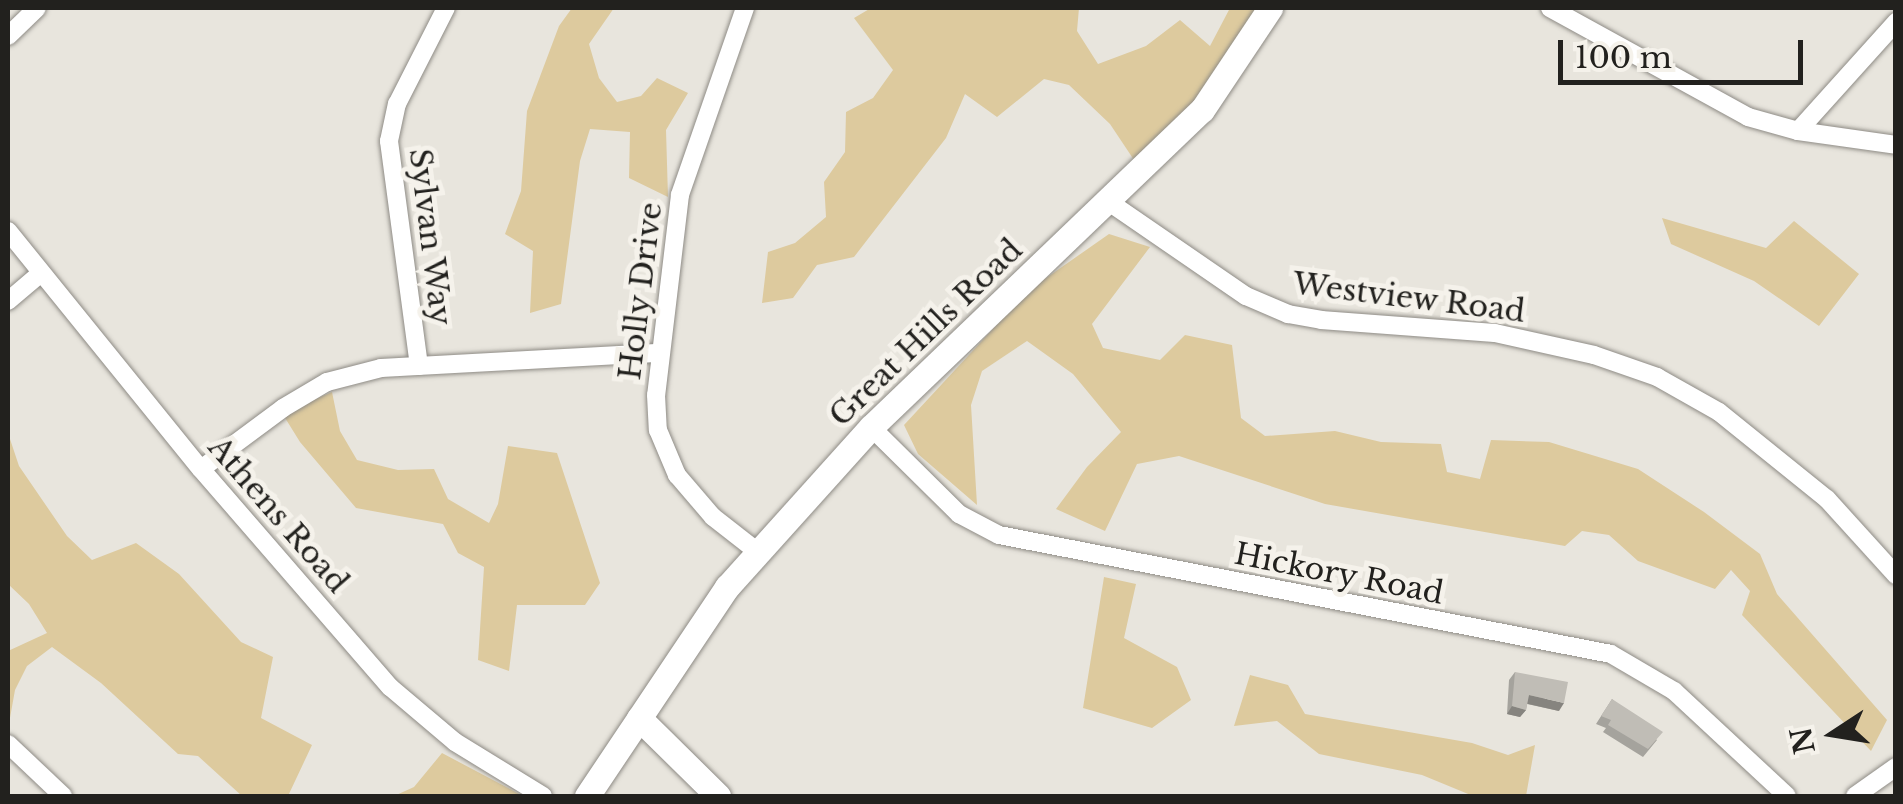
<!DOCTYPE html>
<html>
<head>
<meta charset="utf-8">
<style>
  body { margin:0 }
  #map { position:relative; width:1903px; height:804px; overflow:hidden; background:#e8e5dd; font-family:"Libre Baskerville",serif }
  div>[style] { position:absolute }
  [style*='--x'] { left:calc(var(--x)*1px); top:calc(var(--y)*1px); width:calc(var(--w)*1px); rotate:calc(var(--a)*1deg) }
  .green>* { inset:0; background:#ddca9e }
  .roads { filter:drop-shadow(0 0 2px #8e8b85) drop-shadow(0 0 2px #8e8b85) }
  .street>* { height:18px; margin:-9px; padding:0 9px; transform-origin:9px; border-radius:9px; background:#fff }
  .secondary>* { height:25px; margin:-12.5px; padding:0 12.5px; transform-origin:12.5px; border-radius:12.5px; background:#fff }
  .wall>* { inset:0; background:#a5a39d }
  .shaded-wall>* { inset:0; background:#86847f }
  .building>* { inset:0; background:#c0bdb6 }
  span { translate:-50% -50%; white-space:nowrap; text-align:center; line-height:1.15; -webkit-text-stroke:10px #f5f2eb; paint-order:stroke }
  .street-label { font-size:30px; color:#22211e }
  .frame { position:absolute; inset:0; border:10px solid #22211e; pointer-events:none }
  .north { position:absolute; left:1783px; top:684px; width:100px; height:100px; -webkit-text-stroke:8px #f5f2eb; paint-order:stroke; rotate:258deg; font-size:28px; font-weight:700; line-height:40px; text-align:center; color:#22211e }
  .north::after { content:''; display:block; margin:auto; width:35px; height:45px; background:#22211e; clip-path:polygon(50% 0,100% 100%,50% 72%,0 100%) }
  .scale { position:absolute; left:1558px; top:40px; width:245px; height:45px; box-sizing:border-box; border:5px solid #22211e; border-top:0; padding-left:12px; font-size:30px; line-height:35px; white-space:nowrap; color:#22211e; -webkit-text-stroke:8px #f5f2eb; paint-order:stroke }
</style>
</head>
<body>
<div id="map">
  <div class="green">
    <div style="clip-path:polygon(572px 8px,614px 8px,589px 44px,599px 78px,617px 102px,641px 96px,657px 78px,688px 93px,666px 130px,668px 197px,629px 178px,630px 132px,590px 129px,580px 161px,561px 304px,530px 313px,533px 251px,505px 234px,521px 191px,527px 111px,559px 26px)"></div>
    <div style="clip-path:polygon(871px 8px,1079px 8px,1077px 31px,1098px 64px,1146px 46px,1180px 20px,1210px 46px,1230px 8px,1256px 8px,1208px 89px,1138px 166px,1110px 124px,1069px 85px,1044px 79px,997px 117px,965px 94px,946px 138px,854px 257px,817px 265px,793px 298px,762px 303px,768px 252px,795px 243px,826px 217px,824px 182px,845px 152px,846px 112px,873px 98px,893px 70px,854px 18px)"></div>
    <div style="clip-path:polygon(1662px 218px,1766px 248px,1794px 221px,1859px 274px,1819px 326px,1754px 281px,1671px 244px)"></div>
    <div style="clip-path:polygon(1109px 234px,1150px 247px,1092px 324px,1103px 348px,1160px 360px,1185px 335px,1232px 345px,1241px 418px,1265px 436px,1335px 431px,1381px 442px,1441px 444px,1447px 472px,1480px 479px,1491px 440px,1549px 442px,1638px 469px,1704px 512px,1760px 554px,1777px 594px,1887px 720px,1871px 751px,1742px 615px,1750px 591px,1731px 570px,1715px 589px,1638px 561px,1609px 535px,1582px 531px,1565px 546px,1325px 504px,1179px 456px,1137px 464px,1105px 531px,1056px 509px,1087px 467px,1121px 432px,1073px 374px,1027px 341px,982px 371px,971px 405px,977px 505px,918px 454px,904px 425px,1029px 290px)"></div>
    <div style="clip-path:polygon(332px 392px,340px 431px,357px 460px,398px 470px,434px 469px,448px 499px,489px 523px,498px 504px,508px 446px,557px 453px,600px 583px,585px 605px,517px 605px,509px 671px,478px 660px,484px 567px,458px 553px,443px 524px,356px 508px,300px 442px,282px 413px)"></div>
    <div style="clip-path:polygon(8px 433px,19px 466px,67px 536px,92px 560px,136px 543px,179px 574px,241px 642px,273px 657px,261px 718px,312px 745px,288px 796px,242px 796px,198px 756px,178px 754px,101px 683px,52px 647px,27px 666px,15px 690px,8px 729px,8px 651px,47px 633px,29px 604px,8px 584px)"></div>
    <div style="clip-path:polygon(1104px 577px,1136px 584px,1124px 638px,1177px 667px,1191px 700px,1152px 728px,1083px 708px)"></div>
    <div style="clip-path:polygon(1250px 675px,1288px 685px,1305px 714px,1472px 743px,1508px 755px,1535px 745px,1526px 796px,1473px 796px,1422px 775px,1319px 754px,1277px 721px,1234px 726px)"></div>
    <div style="clip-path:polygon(442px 753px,523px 796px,394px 796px,414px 787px)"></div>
  </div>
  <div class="roads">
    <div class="street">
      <div style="--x:745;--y:8;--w:198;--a:109.2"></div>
      <div style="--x:680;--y:195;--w:201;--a:96.8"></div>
      <div style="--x:656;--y:395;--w:35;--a:87"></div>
      <div style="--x:658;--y:430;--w:49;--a:67.1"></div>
      <div style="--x:677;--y:475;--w:55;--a:49.4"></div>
      <div style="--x:713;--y:517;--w:57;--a:37.9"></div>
      <div style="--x:1550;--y:8;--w:226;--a:28.8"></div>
      <div style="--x:1748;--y:117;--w:52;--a:15.6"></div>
      <div style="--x:1798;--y:131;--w:99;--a:8.1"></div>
      <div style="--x:8;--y:36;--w:40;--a:-44"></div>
      <div style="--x:1798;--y:131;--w:147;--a:-48"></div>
      <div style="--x:1109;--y:202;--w:166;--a:34.5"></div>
      <div style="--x:1246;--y:296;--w:46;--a:23.2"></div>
      <div style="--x:1288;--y:314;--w:34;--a:10"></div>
      <div style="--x:1321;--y:320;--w:174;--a:4.3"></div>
      <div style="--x:1495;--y:333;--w:101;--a:12.5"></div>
      <div style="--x:1594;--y:355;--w:67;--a:19.2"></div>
      <div style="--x:1657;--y:377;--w:71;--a:29.4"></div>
      <div style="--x:1719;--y:412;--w:139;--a:38.9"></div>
      <div style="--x:1827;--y:499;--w:103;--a:47.8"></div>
      <div style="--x:8;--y:231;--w:306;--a:51"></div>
      <div style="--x:201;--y:469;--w:289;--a:49.1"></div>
      <div style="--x:390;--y:687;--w:85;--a:40.2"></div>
      <div style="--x:455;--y:742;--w:103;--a:31.5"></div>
      <div style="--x:8;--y:301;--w:43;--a:-40.3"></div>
      <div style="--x:419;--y:366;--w:227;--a:-97.6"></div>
      <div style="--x:389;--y:141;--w:38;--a:-78"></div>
      <div style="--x:397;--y:104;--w:108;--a:-63"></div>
      <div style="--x:871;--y:427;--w:124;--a:44.7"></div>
      <div style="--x:959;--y:514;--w:45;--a:27.7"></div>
      <div style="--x:999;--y:535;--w:623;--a:11"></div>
      <div style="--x:1611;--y:654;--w:73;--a:30.4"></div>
      <div style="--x:1674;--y:691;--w:154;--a:42.9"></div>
      <div style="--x:201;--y:469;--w:102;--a:-36.6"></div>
      <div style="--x:283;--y:408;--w:51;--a:-30.6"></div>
      <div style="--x:327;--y:382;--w:56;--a:-14.5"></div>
      <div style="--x:381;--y:368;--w:280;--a:-3.1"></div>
      <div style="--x:8;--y:744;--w:76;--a:43.4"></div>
      <div style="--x:1855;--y:796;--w:50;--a:-35.3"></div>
    </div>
    <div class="secondary">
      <div style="--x:639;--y:718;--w:111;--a:44.6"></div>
      <div style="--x:587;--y:796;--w:252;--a:-56.2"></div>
      <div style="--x:727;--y:587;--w:215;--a:-48"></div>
      <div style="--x:871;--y:427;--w:458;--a:-43.8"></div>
      <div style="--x:1202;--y:110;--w:123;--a:-56.3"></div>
    </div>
  </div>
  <div class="wall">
    <div style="clip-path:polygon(1515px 672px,1559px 711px,1527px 704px,1526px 710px,1520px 717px,1507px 714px,1509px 680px)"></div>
    <div style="clip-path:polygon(1612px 699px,1657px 740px,1643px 757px,1603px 732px,1606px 728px,1596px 724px)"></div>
  </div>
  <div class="shaded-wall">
    <div style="clip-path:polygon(1529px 695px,1564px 703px,1559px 711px,1524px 703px)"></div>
    <div style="clip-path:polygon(1512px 706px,1526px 710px,1520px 717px,1507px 714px)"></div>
  </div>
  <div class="building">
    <div style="clip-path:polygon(1515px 672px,1568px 682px,1564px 703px,1529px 695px,1526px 710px,1512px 706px)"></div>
    <div style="clip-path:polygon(1612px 699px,1663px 732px,1648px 749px,1608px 725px,1611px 720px,1601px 716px)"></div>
  </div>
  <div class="street-label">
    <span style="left:430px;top:237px;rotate:83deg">Sylvan Way</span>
    <span style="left:641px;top:291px;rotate:-83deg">Holly Drive</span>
    <span style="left:1409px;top:298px;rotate:7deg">Westview Road</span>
    <span style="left:926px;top:333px;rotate:-44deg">Great Hills Road</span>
    <span style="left:278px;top:515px;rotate:49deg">Athens Road</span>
    <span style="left:1339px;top:574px;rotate:11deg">Hickory Road</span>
  </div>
  <div class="frame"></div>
  <div class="north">N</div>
  <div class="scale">100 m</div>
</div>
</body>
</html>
